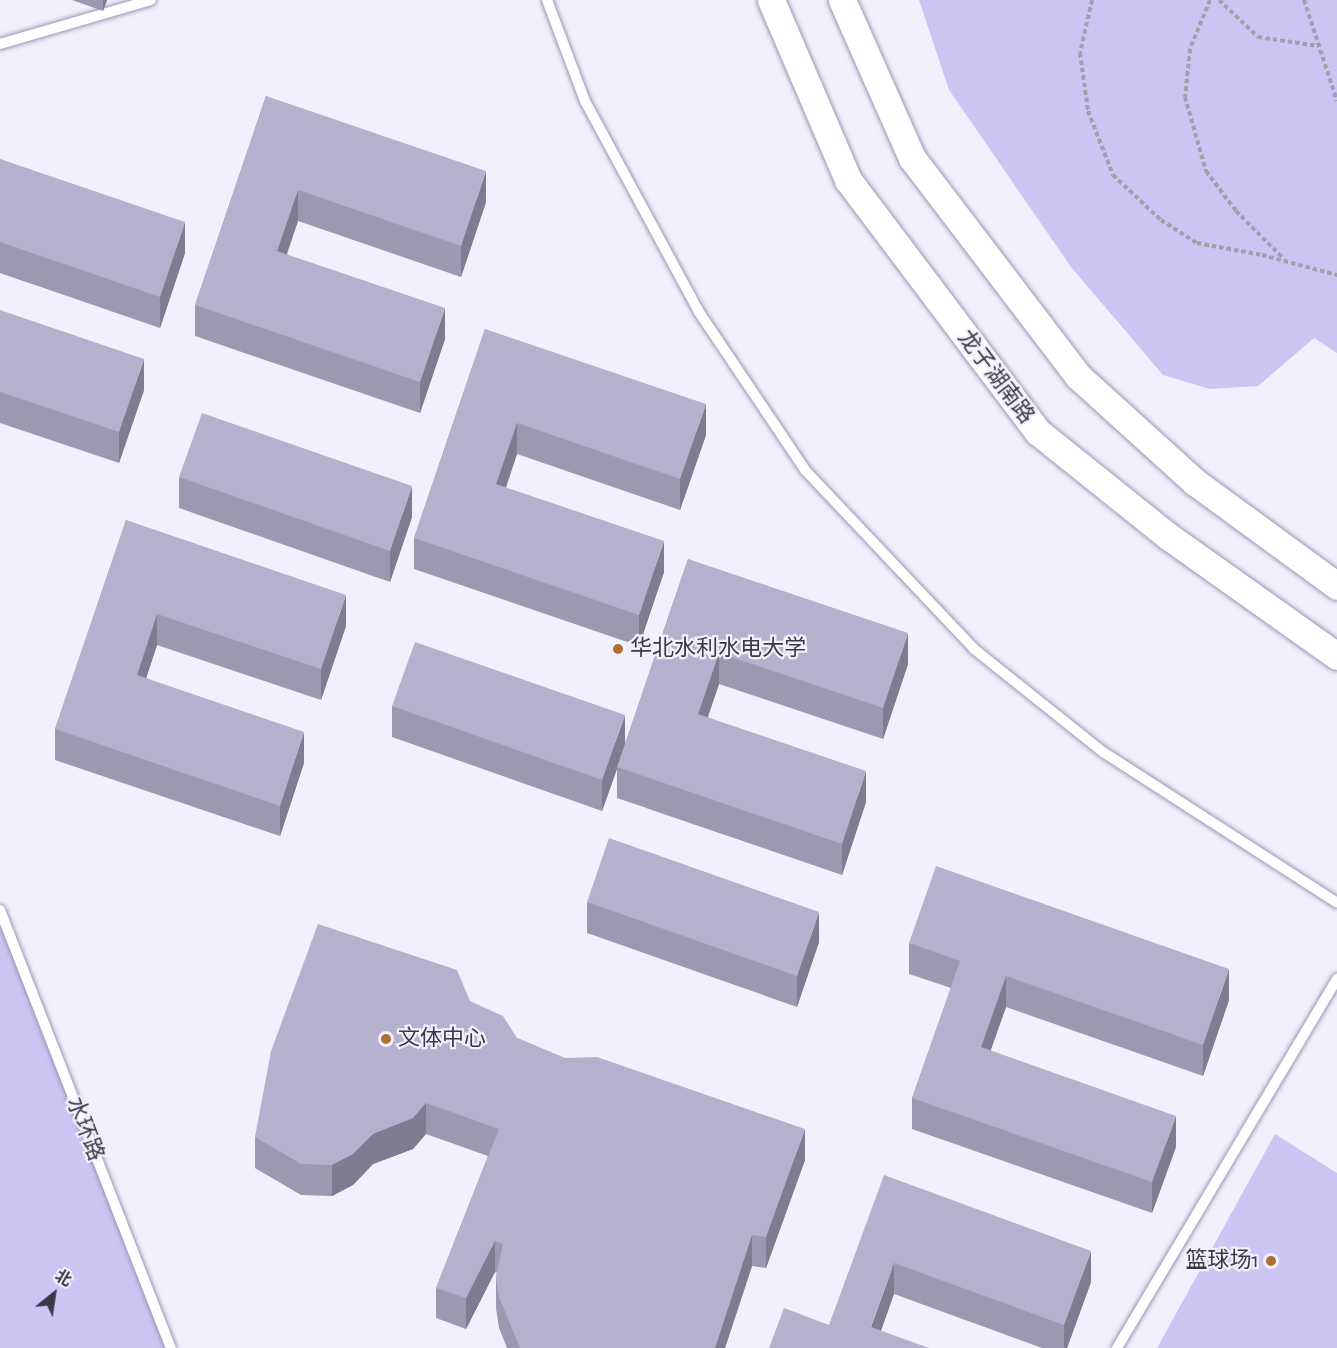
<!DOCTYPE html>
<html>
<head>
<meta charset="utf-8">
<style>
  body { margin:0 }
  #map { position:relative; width:1337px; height:1348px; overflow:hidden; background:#f2f0fd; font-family:"Alegreya Sans","Noto Sans SC",sans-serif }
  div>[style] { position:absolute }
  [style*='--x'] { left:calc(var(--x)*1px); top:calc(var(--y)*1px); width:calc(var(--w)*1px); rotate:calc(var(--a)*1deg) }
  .green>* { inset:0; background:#cec4f3 }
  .path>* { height:4px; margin-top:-2px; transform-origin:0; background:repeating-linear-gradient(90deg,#a29fac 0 4.5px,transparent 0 7.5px) }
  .roads { filter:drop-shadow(0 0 2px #9b95b3) drop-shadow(0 0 2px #9b95b3) }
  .service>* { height:10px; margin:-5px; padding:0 5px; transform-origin:5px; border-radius:5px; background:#fff }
  .tertiary>* { height:27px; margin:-13.5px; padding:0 13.5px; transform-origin:13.5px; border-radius:13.5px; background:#fff }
  .wall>* { inset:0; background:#9d97b2 }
  .shaded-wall>* { inset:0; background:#7f7b91 }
  .building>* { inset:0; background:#b6b0cf }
  .dots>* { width:16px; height:16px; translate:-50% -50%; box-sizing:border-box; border:3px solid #f2f0fd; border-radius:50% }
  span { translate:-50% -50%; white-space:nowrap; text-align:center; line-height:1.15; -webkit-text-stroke:4.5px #f2f0fd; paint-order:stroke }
  .street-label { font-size:22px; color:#3b3845 }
  .poi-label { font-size:22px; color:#3b3845 }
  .left { translate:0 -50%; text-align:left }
  .right { translate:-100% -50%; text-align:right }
  .north { position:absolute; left:24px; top:1264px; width:60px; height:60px; -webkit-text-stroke:4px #f2f0fd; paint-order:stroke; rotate:30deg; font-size:16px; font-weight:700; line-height:24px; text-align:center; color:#3b3845 }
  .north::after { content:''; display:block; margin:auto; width:21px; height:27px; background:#3b3845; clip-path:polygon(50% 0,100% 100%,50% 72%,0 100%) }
</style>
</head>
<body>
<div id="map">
  <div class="green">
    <div style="clip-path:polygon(919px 0,1337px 0,1337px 353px,1314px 338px,1258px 386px,1210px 389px,1163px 375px,1071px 267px,949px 90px)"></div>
    <div style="clip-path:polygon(0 920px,171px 1348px,0 1348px)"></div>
    <div style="clip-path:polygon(1275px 1134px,1337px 1173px,1337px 1348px,1157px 1348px)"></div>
  </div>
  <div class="path">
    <div style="--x:1092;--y:0;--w:54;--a:102.8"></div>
    <div style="--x:1080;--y:53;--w:59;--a:82.1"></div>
    <div style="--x:1088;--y:111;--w:69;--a:68.7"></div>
    <div style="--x:1113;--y:175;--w:66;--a:43.2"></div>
    <div style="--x:1161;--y:220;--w:43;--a:32.6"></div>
    <div style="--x:1197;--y:243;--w:66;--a:10.5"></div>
    <div style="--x:1262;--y:255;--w:78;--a:14.9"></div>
    <div style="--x:1210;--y:0;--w:53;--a:112.2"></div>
    <div style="--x:1190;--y:49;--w:48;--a:95.9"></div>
    <div style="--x:1185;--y:97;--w:77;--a:74.2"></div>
    <div style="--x:1206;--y:171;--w:50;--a:53.1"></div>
    <div style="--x:1236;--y:211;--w:68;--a:45"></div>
    <div style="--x:1219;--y:0;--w:54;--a:43.5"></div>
    <div style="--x:1258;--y:37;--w:61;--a:8.5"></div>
    <div style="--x:1304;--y:0;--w:106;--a:71.9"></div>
  </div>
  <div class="roads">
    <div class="service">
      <div style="--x:547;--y:0;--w:108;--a:69.4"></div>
      <div style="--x:585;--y:101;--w:240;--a:61.6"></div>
      <div style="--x:699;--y:312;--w:190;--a:56.1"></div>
      <div style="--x:805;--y:470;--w:246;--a:46.6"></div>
      <div style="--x:974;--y:649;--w:165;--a:38.6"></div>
      <div style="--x:1103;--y:752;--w:278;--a:32.8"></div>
      <div style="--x:0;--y:44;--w:157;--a:-16.2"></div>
      <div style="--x:0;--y:910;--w:470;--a:68.7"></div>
      <div style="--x:1117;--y:1348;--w:430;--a:-59.2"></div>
    </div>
    <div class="tertiary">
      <div style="--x:771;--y:0;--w:196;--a:66.8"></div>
      <div style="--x:848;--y:180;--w:316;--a:53"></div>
      <div style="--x:1038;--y:432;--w:166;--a:38.7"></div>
      <div style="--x:1168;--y:536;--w:207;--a:35.4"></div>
      <div style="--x:842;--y:0;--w:173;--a:66.1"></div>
      <div style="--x:912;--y:158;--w:274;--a:52.7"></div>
      <div style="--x:1078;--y:376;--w:158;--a:42.2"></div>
      <div style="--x:1195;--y:482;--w:176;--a:36.2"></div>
    </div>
  </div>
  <div class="wall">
    <div style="clip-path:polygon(72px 0,107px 0,103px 11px)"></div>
    <div style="clip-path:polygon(266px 96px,486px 202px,461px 277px,298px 221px,287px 254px,445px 339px,420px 413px,195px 336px,195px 305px)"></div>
    <div style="clip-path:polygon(0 159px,185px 253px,160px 328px,0 273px)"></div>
    <div style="clip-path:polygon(0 310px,144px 390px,119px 463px,0 423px)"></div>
    <div style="clip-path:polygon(485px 329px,706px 435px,680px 510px,517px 454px,506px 488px,664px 572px,639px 646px,414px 569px,414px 538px)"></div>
    <div style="clip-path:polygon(179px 477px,412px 517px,390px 582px,179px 508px)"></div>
    <div style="clip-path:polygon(126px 520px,346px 626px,321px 700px,157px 645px,146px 678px,304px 763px,280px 836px,55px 760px,55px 729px)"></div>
    <div style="clip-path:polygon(688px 559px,908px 664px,883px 739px,719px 684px,708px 717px,866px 802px,842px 875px,617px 798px,617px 769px,602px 811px,392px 737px,392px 706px,625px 744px)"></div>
    <div style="clip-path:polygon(587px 902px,819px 942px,797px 1007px,587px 933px)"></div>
    <div style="clip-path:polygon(909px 943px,1229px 1000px,1203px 1076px,1006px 1007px,990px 1051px,1176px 1147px,1152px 1213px,912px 1129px,912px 1098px,951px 988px,909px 974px)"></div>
    <div style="clip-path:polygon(470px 1001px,517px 1038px,805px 1160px,766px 1268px,752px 1266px,725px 1348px,507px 1348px,499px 1328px,496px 1308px,496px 1277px,497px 1273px,495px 1272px,466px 1329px,436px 1318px,436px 1288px,488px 1156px,426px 1134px,413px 1149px,373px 1164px,353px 1185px,332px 1196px,301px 1195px,255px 1168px,255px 1137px)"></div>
    <div style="clip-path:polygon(884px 1175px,1091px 1282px,1067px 1348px,1042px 1348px,894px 1294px)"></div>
  </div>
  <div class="shaded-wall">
    <div style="clip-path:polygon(103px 0,107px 0,103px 11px)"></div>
    <div style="clip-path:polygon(486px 171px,486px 202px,461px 277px,461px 246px)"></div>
    <div style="clip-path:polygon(298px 190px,298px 221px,277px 282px,277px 251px)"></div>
    <div style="clip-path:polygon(185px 222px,185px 253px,160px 328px,160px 297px)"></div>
    <div style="clip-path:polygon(445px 308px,445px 339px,420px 413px,420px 382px)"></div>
    <div style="clip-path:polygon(144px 359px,144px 390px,119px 463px,119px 432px)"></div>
    <div style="clip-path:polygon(706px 404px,706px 435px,680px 510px,680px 479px)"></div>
    <div style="clip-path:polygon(517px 423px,517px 454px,496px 515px,496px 484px)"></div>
    <div style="clip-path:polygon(412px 486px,412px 517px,390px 582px,390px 551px)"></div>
    <div style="clip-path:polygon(664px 541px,664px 572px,639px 646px,639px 615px)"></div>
    <div style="clip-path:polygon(346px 595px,346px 626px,321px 700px,321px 669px)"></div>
    <div style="clip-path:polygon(157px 614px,157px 645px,137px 706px,137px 675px)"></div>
    <div style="clip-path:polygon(908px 633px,908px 664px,883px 739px,883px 708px)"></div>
    <div style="clip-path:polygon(719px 653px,719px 684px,698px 745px,698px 714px)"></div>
    <div style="clip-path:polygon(625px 715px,625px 746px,602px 811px,602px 780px)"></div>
    <div style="clip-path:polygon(304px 732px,304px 763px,280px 836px,280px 806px)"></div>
    <div style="clip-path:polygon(866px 771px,866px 802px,842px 875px,842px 844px)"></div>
    <div style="clip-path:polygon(819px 912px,819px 942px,797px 1007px,797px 976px)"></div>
    <div style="clip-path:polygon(1229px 969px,1229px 1000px,1203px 1076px,1203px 1045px)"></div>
    <div style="clip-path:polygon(1006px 976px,1006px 1007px,981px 1078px,981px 1047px)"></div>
    <div style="clip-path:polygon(426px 1103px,426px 1134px,413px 1149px,373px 1164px,353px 1185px,332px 1196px,332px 1165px,373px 1134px)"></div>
    <div style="clip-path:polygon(1176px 1116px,1176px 1147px,1152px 1213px,1152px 1182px)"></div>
    <div style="clip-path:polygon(805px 1129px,805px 1160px,766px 1268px,766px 1237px)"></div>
    <div style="clip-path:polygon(752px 1235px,752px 1266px,725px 1348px,715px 1348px)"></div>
    <div style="clip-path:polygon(495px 1241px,495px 1272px,466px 1329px,466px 1298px)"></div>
    <div style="clip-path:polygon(1091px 1251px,1091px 1282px,1067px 1348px,1064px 1348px,1064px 1325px)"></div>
    <div style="clip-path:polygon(894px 1263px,894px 1294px,875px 1348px,871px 1327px)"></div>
  </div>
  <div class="building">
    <div style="clip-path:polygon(266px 96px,486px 171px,461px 246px,298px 190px,277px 251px,445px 308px,420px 382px,195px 305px)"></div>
    <div style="clip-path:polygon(0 159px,185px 222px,160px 297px,0 242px)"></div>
    <div style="clip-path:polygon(0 310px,144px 359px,119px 432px,0 392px)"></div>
    <div style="clip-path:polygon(485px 329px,706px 404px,680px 479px,517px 423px,496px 484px,664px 541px,639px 615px,414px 538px)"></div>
    <div style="clip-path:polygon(202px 413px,412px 486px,390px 551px,179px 477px)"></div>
    <div style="clip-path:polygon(126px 520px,346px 595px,321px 669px,157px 614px,137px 675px,304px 732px,280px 806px,55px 729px)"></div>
    <div style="clip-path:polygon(688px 559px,908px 633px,883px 708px,719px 653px,698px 714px,866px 771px,842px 844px,617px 767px)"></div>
    <div style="clip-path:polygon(415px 642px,625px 715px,602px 780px,392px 706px)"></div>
    <div style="clip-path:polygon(609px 838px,819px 912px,797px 976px,587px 902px)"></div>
    <div style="clip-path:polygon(936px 866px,1229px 969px,1203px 1045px,1006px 976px,981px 1047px,1176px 1116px,1152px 1182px,912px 1098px,960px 961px,909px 943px)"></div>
    <div style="clip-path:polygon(318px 924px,457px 970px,470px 1001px,503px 1016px,517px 1038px,565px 1058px,597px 1057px,805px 1129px,766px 1237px,752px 1235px,715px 1348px,520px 1348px,499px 1297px,496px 1277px,503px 1244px,495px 1241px,466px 1298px,436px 1288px,499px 1129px,426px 1103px,413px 1118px,373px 1134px,353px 1154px,332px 1165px,301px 1164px,255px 1137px,271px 1051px)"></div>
    <div style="clip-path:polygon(884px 1175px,1091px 1251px,1064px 1325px,894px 1263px,871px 1327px,929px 1348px,769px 1348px,784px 1308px,829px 1325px)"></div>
  </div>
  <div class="dots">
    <div style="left:618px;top:649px;background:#ae6f36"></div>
    <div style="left:386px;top:1039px;background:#ae6f36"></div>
    <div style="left:1271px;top:1261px;background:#ae6f36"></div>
  </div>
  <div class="street-label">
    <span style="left:996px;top:377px;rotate:53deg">龙子湖南路</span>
    <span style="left:85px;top:1129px;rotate:69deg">水环路</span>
  </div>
  <div class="poi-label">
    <span class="left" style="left:630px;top:649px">华北水利水电大学</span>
    <span class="left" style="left:398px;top:1039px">文体中心</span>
    <span class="right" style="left:1259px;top:1261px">篮球场1</span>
  </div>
  <div class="north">北</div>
</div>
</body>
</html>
